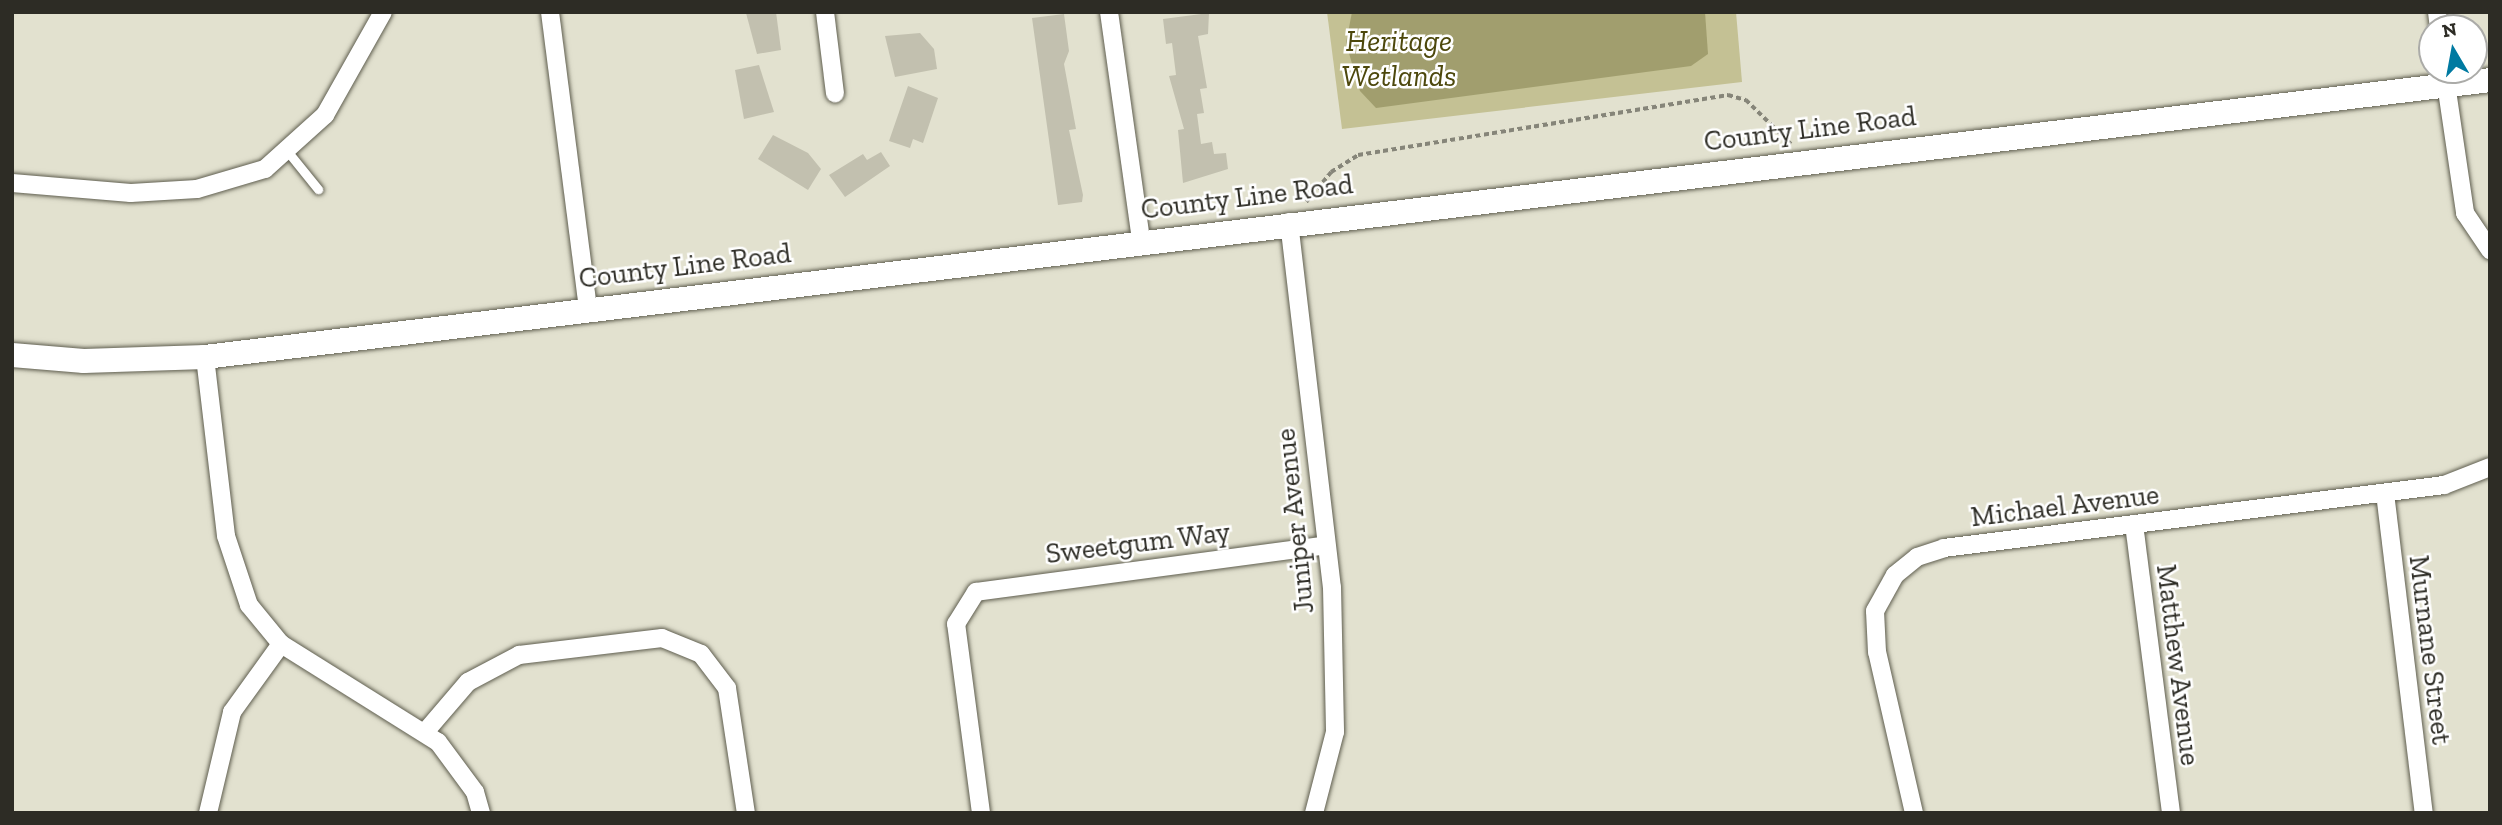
<!DOCTYPE html>
<html>
<head>
<meta charset="utf-8">
<style>
  body { margin:0 }
  #map { position:relative; width:2502px; height:825px; overflow:hidden; background:#e2e1cf; font-family:"Zilla Slab",serif }
  div>[style] { position:absolute }
  [style*='--x'] { left:calc(var(--x)*1px); top:calc(var(--y)*1px); width:calc(var(--w)*1px); rotate:calc(var(--a)*1deg) }
  .green>* { inset:0; background:#c4c194 }
  .water>* { inset:0; background:#a19e6e }
  .building>* { inset:0; background:#c2c0af }
  .path>* { height:3.5px; margin-top:-1.75px; transform-origin:0; background:repeating-linear-gradient(90deg,#868579 0 5px,transparent 0 8.5px) }
  .roads { filter:drop-shadow(0 0 2px #5f5e4f) drop-shadow(0 0 2px #5f5e4f) }
  .service>* { height:9px; margin:-4.5px; padding:0 4.5px; transform-origin:4.5px; border-radius:4.5px; background:#fff }
  .minor>* { height:18px; margin:-9px; padding:0 9px; transform-origin:9px; border-radius:9px; background:#fff }
  .secondary>* { height:24px; margin:-12px; padding:0 12px; transform-origin:12px; border-radius:12px; background:#fff }
  span { translate:-50% -50%; white-space:nowrap; text-align:center; line-height:1.15; -webkit-text-stroke:5px #fff; paint-order:stroke }
  .street-label { font-size:28px; color:#2d2c25 }
  .water-label { font-size:30px; color:#4d480c; font-style:italic }
  .frame { position:absolute; inset:0; border:14px solid #2d2c25; pointer-events:none }
  .north { position:absolute; left:2418px; top:14px; width:70px; height:70px; box-sizing:border-box; background:#fff; border:2px solid #ababa8; border-radius:50%; rotate:350deg; font-size:19px; font-weight:700; line-height:28px; text-align:center; color:#2d2c25 }
  .north::after { content:''; display:block; margin:auto; width:24px; height:32px; background:#007aa1; clip-path:polygon(50% 0,100% 100%,50% 72%,0 100%) }
</style>
</head>
<body>
<div id="map">
  <div class="green">
    <div style="clip-path:polygon(1327px 12px,1736px 12px,1742px 82px,1342px 129px)"></div>
  </div>
  <div class="water">
    <div style="clip-path:polygon(1352px 12px,1705px 12px,1708px 54px,1691px 66px,1376px 108px,1360px 91px,1346px 43px)"></div>
  </div>
  <div class="building">
    <div style="clip-path:polygon(776px 12px,781px 50px,757px 54px,746px 13px)"></div>
    <div style="clip-path:polygon(1209px 13px,1208px 34px,1198px 36px,1207px 88px,1200px 89px,1204px 113px,1197px 114px,1201px 144px,1212px 142px,1214px 154px,1226px 153px,1228px 169px,1183px 183px,1178px 130px,1184px 129px,1169px 76px,1176px 75px,1172px 43px,1166px 44px,1163px 19px)"></div>
    <div style="clip-path:polygon(1064px 14px,1069px 51px,1064px 64px,1076px 129px,1069px 130px,1083px 195px,1082px 202px,1058px 205px,1032px 18px)"></div>
    <div style="clip-path:polygon(920px 33px,934px 49px,937px 69px,895px 77px,885px 36px)"></div>
    <div style="clip-path:polygon(759px 65px,774px 112px,744px 119px,735px 70px)"></div>
    <div style="clip-path:polygon(908px 86px,938px 98px,923px 143px,913px 139px,910px 148px,889px 141px)"></div>
    <div style="clip-path:polygon(773px 135px,808px 153px,821px 169px,808px 190px,758px 159px)"></div>
    <div style="clip-path:polygon(881px 152px,890px 166px,845px 197px,829px 175px,863px 154px,867px 160px)"></div>
  </div>
  <div class="path">
    <div style="--x:1306;--y:202;--w:39;--a:-50"></div>
    <div style="--x:1331;--y:172;--w:32;--a:-32"></div>
    <div style="--x:1358;--y:155;--w:375;--a:-9.2"></div>
    <div style="--x:1728;--y:95;--w:19;--a:16"></div>
    <div style="--x:1746;--y:100;--w:63;--a:44.4"></div>
  </div>
  <div class="roads">
    <div class="service">
      <div style="--x:288;--y:152;--w:48;--a:51"></div>
    </div>
    <div class="minor">
      <div style="--x:550;--y:12;--w:297;--a:82.7"></div>
      <div style="--x:825;--y:12;--w:82;--a:83"></div>
      <div style="--x:1109;--y:12;--w:230;--a:82"></div>
      <div style="--x:2437;--y:12;--w:16;--a:83"></div>
      <div style="--x:2444;--y:70;--w:145;--a:81.6"></div>
      <div style="--x:2465;--y:213;--w:45;--a:56"></div>
      <div style="--x:12;--y:183;--w:119;--a:4.8"></div>
      <div style="--x:131;--y:193;--w:66;--a:-3.5"></div>
      <div style="--x:197;--y:189;--w:71;--a:-16.4"></div>
      <div style="--x:265;--y:169;--w:81;--a:-42"></div>
      <div style="--x:325;--y:115;--w:118;--a:-60.6"></div>
      <div style="--x:1289;--y:222;--w:368;--a:83.3"></div>
      <div style="--x:1332;--y:587;--w:145;--a:88.8"></div>
      <div style="--x:1335;--y:732;--w:84;--a:104.5"></div>
      <div style="--x:205;--y:357;--w:180;--a:83.3"></div>
      <div style="--x:226;--y:536;--w:73;--a:71.6"></div>
      <div style="--x:249;--y:605;--w:50;--a:50.6"></div>
      <div style="--x:281;--y:644;--w:185;--a:32"></div>
      <div style="--x:438;--y:742;--w:62;--a:53.5"></div>
      <div style="--x:475;--y:792;--w:22;--a:74"></div>
      <div style="--x:2385;--y:493;--w:322;--a:83.1"></div>
      <div style="--x:2134;--y:524;--w:291;--a:82.7"></div>
      <div style="--x:426;--y:731;--w:65;--a:-49.4"></div>
      <div style="--x:468;--y:682;--w:58;--a:-27.9"></div>
      <div style="--x:519;--y:655;--w:144;--a:-6.8"></div>
      <div style="--x:662;--y:638;--w:42;--a:22.3"></div>
      <div style="--x:701;--y:654;--w:43;--a:52.6"></div>
      <div style="--x:727;--y:688;--w:126;--a:81.4"></div>
      <div style="--x:208;--y:813;--w:104;--a:-76.6"></div>
      <div style="--x:232;--y:712;--w:84;--a:-54.2"></div>
      <div style="--x:981;--y:813;--w:191;--a:-97.5"></div>
      <div style="--x:956;--y:624;--w:38;--a:-58"></div>
      <div style="--x:976;--y:592;--w:353;--a:-7.6"></div>
      <div style="--x:1914;--y:813;--w:165;--a:-102.9"></div>
      <div style="--x:1877;--y:652;--w:41;--a:-92.8"></div>
      <div style="--x:1875;--y:611;--w:41;--a:-60.9"></div>
      <div style="--x:1895;--y:575;--w:28;--a:-39"></div>
      <div style="--x:1917;--y:557;--w:28;--a:-18"></div>
      <div style="--x:1944;--y:548;--w:504;--a:-7.18"></div>
      <div style="--x:2444;--y:485;--w:49;--a:-21.4"></div>
    </div>
    <div class="secondary">
      <div style="--x:12;--y:355;--w:72;--a:4.8"></div>
      <div style="--x:84;--y:361;--w:121;--a:-1.9"></div>
      <div style="--x:205;--y:357;--w:2302;--a:-6.91"></div>
    </div>
  </div>
  <div class="street-label">
    <span style="left:1810px;top:129px;rotate:-7deg">County Line Road</span>
    <span style="left:1247px;top:197px;rotate:-7deg">County Line Road</span>
    <span style="left:685px;top:266px;rotate:-7deg">County Line Road</span>
    <span style="left:2065px;top:506px;rotate:-7deg">Michael Avenue</span>
    <span style="left:1295px;top:521px;rotate:-96deg">Juniper Avenue</span>
    <span style="left:1138px;top:543px;rotate:-7deg">Sweetgum Way</span>
    <span style="left:2430px;top:650px;rotate:83deg">Murnane Street</span>
    <span style="left:2178px;top:665px;rotate:83deg">Matthew Avenue</span>
  </div>
  <div class="water-label">
    <span style="left:1399px;top:58px">Heritage<br>Wetlands</span>
  </div>
  <div class="frame"></div>
  <div class="north">N</div>
</div>
</body>
</html>
